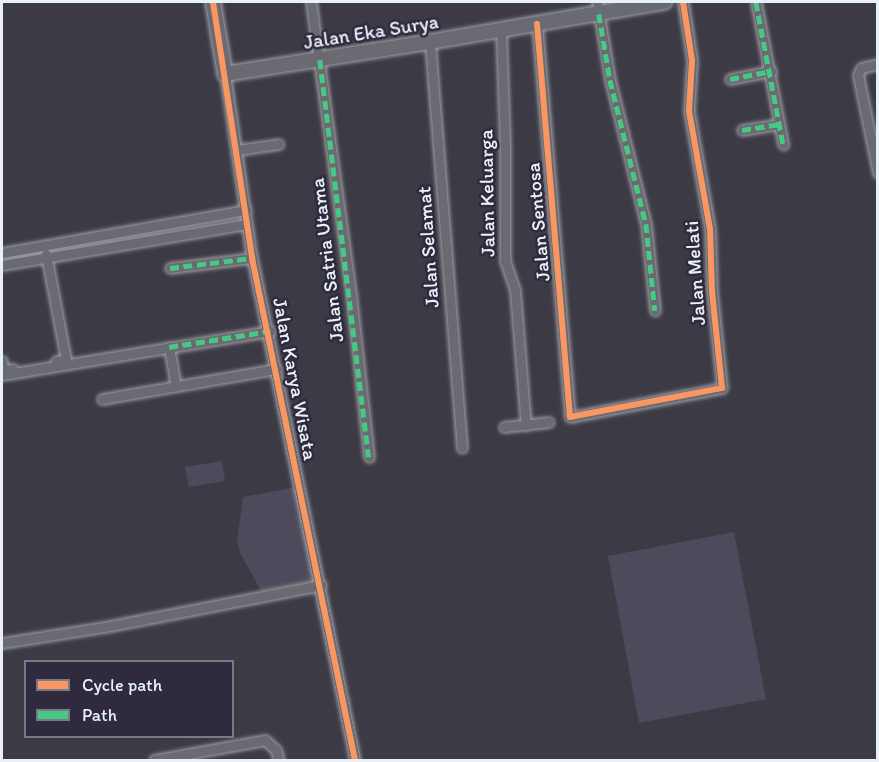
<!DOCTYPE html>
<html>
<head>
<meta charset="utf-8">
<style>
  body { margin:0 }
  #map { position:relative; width:879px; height:762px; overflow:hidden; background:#3c3a44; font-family:Itim,sans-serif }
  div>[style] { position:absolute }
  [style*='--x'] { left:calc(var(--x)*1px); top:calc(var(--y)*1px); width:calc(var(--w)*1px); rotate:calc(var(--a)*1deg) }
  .green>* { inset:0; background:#4d4b5b }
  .roads { filter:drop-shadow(0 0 2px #9d9ea4) drop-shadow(0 0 2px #9d9ea4) }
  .street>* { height:9px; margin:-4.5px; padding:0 4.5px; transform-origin:4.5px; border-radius:4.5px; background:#6a6b72 }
  .secondary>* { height:14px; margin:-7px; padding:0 7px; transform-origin:7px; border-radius:7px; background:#6a6b72 }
  .quiet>* { height:4.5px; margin-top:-2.25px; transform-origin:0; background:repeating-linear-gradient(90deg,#46c982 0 9px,transparent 0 13.5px) }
  .cycleway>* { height:6px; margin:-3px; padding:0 3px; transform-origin:3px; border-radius:3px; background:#f99763 }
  span { translate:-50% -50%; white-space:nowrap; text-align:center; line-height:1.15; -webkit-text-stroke:5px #2f2a3d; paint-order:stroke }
  .street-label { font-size:20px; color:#e8f1f8 }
  .frame { position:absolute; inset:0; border:3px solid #e8f1f8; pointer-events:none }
  .legend { position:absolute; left:24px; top:660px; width:210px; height:78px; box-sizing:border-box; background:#2f2a3d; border:2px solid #797a88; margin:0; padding:8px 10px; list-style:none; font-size:18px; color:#e8f1f8 }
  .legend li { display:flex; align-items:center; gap:12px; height:30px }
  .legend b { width:30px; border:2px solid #797a88 }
</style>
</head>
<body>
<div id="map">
  <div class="green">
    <div style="clip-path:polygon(222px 461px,225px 481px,189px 487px,185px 467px)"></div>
    <div style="clip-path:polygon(296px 487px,314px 581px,261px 591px,240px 553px,237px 541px,243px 497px)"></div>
    <div style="clip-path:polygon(734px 532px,766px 699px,639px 723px,608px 556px)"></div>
  </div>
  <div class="roads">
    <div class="street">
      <div style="--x:311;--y:2;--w:295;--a:82.2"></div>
      <div style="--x:351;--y:294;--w:164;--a:83.7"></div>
      <div style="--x:597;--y:2;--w:79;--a:80.5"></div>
      <div style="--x:610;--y:80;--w:148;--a:76"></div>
      <div style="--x:646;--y:224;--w:87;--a:84.1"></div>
      <div style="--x:756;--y:2;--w:145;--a:79.2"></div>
      <div style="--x:537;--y:24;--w:394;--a:85.2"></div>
      <div style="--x:570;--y:417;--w:155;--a:-10.8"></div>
      <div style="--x:722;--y:388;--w:97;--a:-95.9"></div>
      <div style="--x:712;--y:292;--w:63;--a:-91.8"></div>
      <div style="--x:710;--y:229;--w:120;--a:-100.1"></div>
      <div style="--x:689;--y:111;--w:51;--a:-86.6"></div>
      <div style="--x:692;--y:60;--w:59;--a:-98.8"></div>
      <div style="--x:501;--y:30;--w:115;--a:88"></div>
      <div style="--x:505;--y:145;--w:116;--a:90"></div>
      <div style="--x:505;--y:261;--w:31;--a:71"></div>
      <div style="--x:515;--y:290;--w:136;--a:85.4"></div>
      <div style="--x:430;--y:42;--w:407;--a:85.5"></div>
      <div style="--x:878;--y:64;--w:17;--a:167"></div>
      <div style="--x:861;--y:68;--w:8;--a:113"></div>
      <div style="--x:858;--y:75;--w:100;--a:78.5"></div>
      <div style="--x:225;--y:74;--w:186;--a:81.7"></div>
      <div style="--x:252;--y:258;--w:512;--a:78.41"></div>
      <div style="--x:730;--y:79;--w:42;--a:-11"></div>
      <div style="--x:742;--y:130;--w:37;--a:-9"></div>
      <div style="--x:237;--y:150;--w:42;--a:-8.1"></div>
      <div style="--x:2;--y:253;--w:248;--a:-10"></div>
      <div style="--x:46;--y:254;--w:108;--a:79.3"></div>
      <div style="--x:66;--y:360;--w:10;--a:174"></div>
      <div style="--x:2;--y:265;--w:248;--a:-9.5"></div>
      <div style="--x:170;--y:268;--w:83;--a:-7"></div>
      <div style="--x:169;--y:347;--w:40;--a:80"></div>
      <div style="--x:2;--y:361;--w:9;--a:84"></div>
      <div style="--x:3;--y:370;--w:10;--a:-6"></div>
      <div style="--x:2;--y:375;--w:272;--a:-9.3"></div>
      <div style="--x:102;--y:399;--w:177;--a:-9.8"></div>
      <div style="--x:504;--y:427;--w:45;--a:-6.3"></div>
      <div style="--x:2;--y:643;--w:109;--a:-8.9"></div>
      <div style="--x:110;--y:626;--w:215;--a:-11"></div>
      <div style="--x:154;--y:760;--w:113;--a:-10.2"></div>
      <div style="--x:265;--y:740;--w:15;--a:42"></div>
      <div style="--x:276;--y:750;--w:10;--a:73"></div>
    </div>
    <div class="secondary">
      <div style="--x:213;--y:2;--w:73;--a:80.5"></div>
      <div style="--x:225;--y:74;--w:207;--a:-8.9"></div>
      <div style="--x:430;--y:42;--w:238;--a:-9.7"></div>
    </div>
  </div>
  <div class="quiet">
    <div style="--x:756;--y:2;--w:145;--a:79.2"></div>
    <div style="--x:599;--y:14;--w:67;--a:80.5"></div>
    <div style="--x:610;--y:80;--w:148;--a:76"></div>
    <div style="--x:646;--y:224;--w:87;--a:84.1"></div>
    <div style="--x:320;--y:60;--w:400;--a:83"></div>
    <div style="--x:730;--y:79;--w:42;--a:-11"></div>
    <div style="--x:742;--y:130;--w:37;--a:-9"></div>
    <div style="--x:170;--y:268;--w:83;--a:-7"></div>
    <div style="--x:169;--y:347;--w:102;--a:-9"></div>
  </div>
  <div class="cycleway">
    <div style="--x:213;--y:2;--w:259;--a:81.3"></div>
    <div style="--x:252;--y:258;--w:512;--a:78.41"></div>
    <div style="--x:537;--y:24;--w:394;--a:85.2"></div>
    <div style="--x:570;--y:417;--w:155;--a:-10.8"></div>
    <div style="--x:722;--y:388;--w:97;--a:-95.9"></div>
    <div style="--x:712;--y:292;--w:63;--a:-91.8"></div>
    <div style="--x:710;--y:229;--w:120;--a:-100.1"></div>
    <div style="--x:689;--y:111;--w:51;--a:-86.6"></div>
    <div style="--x:692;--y:60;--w:59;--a:-98.8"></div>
  </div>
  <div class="street-label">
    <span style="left:371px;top:32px;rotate:-9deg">Jalan Eka Surya</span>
    <span style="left:487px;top:193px;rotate:-91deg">Jalan Keluarga</span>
    <span style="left:538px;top:222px;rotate:-95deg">Jalan Sentosa</span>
    <span style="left:428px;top:247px;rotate:-94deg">Jalan Selamat</span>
    <span style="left:327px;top:260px;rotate:-97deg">Jalan Satria Utama</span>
    <span style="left:695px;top:273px;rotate:-94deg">Jalan Melati</span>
    <span style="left:295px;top:379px;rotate:79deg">Jalan Karya Wisata</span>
  </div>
  <div class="frame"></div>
  <ul class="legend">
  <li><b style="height:8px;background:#f99763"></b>Cycle path</li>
  <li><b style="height:8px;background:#46c982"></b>Path</li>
  </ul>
</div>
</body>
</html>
